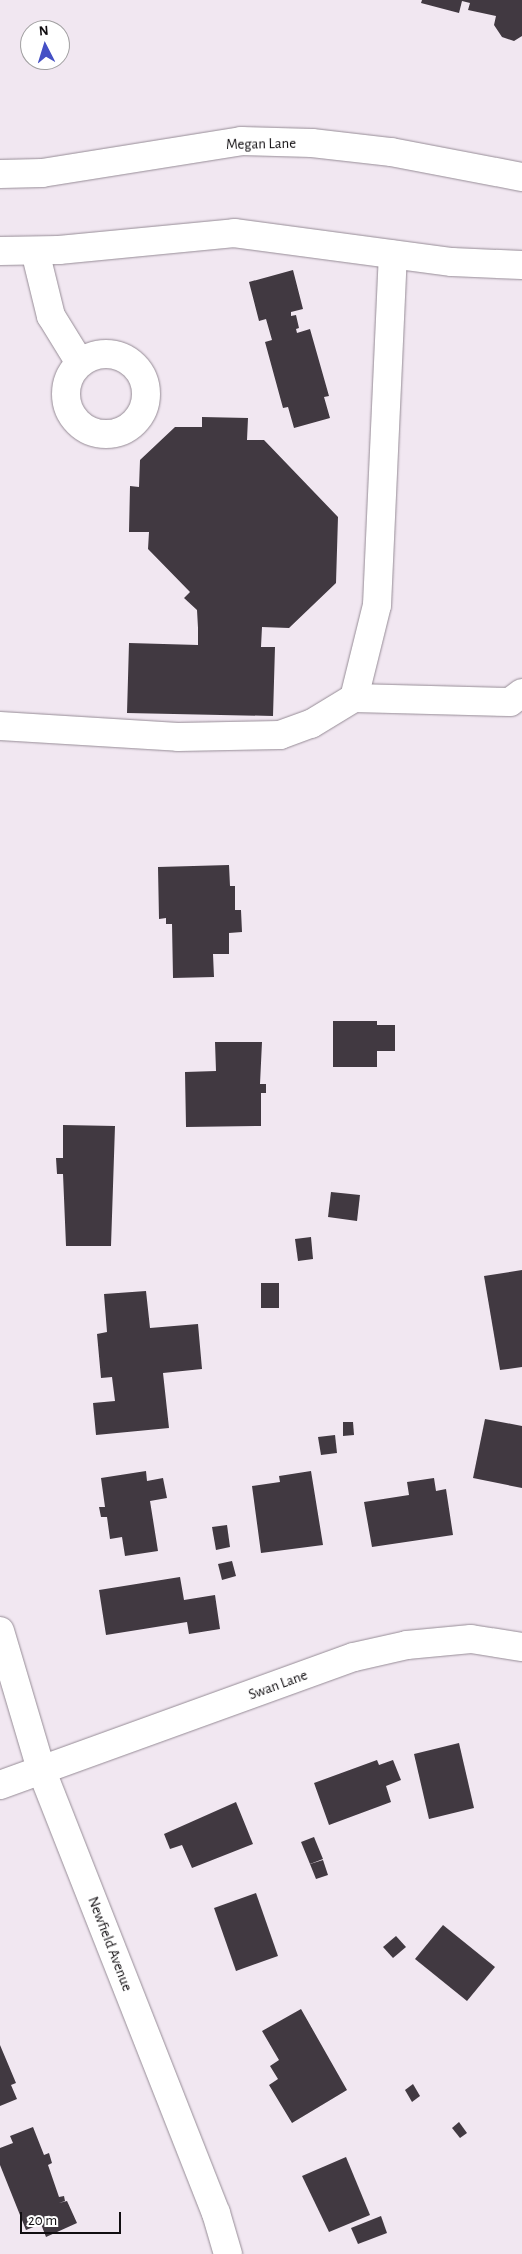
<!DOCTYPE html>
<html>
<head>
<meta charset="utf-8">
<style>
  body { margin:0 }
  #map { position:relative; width:522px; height:2254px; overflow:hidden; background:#f1e7f1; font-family:"Alegreya Sans",sans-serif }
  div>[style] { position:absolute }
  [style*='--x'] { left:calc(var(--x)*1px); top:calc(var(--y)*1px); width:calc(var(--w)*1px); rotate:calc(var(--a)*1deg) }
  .building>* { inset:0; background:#413941 }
  .roads { filter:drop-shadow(0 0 1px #968c96) drop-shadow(0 0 1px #968c96) }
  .minor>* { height:28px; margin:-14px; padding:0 14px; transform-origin:14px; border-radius:14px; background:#fff }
  .minor>.ring { margin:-14px; padding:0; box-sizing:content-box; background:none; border:28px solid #fff; border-radius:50% }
  .major>* { height:28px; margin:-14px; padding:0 14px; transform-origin:14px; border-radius:14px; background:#fff }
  span { translate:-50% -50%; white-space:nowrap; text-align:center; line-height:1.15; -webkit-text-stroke:5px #fff; paint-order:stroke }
  .street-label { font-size:15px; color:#110e11 }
  .north { position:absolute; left:20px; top:20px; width:50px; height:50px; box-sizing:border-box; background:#fff; border:1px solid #a09fa0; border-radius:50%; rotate:355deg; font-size:14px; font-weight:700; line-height:20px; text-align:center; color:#110e11 }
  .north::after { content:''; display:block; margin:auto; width:18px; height:22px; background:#4550c5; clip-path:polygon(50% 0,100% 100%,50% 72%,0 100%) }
  .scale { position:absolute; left:20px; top:2212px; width:101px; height:22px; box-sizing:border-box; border:2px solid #110e11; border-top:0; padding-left:6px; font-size:15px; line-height:18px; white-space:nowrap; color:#110e11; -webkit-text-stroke:4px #fff; paint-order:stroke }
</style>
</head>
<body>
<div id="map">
  <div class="building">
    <div style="clip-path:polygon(422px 0,522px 0,522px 36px,514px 41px,502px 37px,494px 25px,496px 16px,468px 10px,470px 3px,462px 1px,459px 13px,421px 3px)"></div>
    <div style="clip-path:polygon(293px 270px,303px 309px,291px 312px,291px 316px,296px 315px,299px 328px,296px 329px,297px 333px,310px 329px,329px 396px,324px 397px,330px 418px,294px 428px,288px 407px,283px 408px,265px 342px,272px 340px,266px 319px,259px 321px,249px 282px)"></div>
    <div style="clip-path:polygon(202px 417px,248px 418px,247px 440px,264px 440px,338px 517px,336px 583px,289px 628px,262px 627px,261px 647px,275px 647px,273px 716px,127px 713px,129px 643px,198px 645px,198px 628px,197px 610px,184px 598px,190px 592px,148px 549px,149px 532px,129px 532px,130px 486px,139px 487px,140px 460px,175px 427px,202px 427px)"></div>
    <div style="clip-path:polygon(229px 865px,230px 886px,235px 886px,235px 910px,241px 910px,242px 932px,229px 933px,229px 954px,213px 954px,214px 977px,173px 978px,172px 924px,166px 924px,166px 918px,159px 919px,158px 867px)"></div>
    <div style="clip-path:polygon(333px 1021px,377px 1021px,377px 1025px,395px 1025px,395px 1051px,377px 1051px,377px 1067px,333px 1067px)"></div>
    <div style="clip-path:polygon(215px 1042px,262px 1042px,260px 1084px,266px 1084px,266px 1093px,261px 1093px,261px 1126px,186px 1127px,185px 1072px,216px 1071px)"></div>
    <div style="clip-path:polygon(63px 1125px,115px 1126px,111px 1246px,66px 1246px,63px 1174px,57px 1174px,56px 1158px,63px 1158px)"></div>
    <div style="clip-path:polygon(331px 1192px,360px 1195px,357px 1221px,328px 1217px)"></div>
    <div style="clip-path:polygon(311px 1237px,313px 1259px,298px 1261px,295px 1239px)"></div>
    <div style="clip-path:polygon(522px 1270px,522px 1367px,500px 1370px,484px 1276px)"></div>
    <div style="clip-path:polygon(261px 1283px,279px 1283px,279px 1308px,261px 1308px)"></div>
    <div style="clip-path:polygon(146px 1291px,150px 1328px,198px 1324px,202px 1369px,163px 1373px,169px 1428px,96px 1435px,93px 1403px,115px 1401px,112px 1377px,101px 1378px,97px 1334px,107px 1332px,104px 1294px)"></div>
    <div style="clip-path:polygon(485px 1419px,522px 1426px,522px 1488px,473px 1478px)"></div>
    <div style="clip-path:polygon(343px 1422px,353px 1422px,354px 1435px,343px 1436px)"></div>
    <div style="clip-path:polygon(335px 1435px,337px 1453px,321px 1455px,318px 1437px)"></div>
    <div style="clip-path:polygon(146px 1471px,147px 1481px,163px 1478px,167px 1498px,150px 1501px,158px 1551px,125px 1556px,122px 1537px,110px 1539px,107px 1517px,101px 1517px,99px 1507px,105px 1507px,101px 1478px)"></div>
    <div style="clip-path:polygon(311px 1471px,323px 1545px,261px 1553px,252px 1486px,280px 1482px,279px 1476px)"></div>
    <div style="clip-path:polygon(434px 1478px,436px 1491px,446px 1489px,453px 1535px,372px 1547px,364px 1502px,409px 1495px,407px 1482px)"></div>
    <div style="clip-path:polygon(227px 1525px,230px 1547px,216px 1550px,212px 1527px)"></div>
    <div style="clip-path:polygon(232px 1561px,236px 1576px,222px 1580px,218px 1564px)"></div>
    <div style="clip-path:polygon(180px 1577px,184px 1600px,215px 1595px,220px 1629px,189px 1634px,187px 1622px,106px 1635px,99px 1590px)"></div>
    <div style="clip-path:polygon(459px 1743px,474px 1808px,429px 1819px,414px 1754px)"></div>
    <div style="clip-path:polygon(377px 1760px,379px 1765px,393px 1760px,401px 1780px,386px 1786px,391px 1802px,329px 1825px,314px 1783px)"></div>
    <div style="clip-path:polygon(236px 1802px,253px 1844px,192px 1868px,182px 1845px,170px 1849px,164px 1834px)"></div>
    <div style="clip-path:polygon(314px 1837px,323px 1859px,310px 1864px,301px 1842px)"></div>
    <div style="clip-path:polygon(323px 1860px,328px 1875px,316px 1879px,310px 1864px)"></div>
    <div style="clip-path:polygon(256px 1893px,278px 1956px,236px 1971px,214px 1908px)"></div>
    <div style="clip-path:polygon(443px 1925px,495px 1967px,467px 2001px,415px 1959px)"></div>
    <div style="clip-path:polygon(396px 1936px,406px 1947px,393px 1958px,383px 1947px)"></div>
    <div style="clip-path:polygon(301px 2009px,347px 2090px,292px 2123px,269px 2085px,278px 2079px,270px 2066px,279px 2060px,262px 2031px)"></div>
    <div style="clip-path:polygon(0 2045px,16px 2083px,11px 2085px,17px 2099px,0 2106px)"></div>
    <div style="clip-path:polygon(413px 2084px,420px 2096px,412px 2102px,405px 2090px)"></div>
    <div style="clip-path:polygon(459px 2122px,467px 2133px,460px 2138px,452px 2128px)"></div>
    <div style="clip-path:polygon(33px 2127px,44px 2155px,49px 2153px,52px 2163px,48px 2165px,59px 2197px,64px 2196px,65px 2201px,59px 2203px,67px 2201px,77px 2223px,46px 2237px,41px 2224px,26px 2230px,0 2165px,0 2148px,13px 2143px,10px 2136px)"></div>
    <div style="clip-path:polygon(346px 2157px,370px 2215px,329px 2232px,302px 2176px)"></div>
    <div style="clip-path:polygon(381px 2216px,387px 2233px,358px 2244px,351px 2228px)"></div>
  </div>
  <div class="roads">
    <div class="minor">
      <div style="--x:0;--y:174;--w:42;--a:-1.4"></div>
      <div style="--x:42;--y:173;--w:202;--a:-9.1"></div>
      <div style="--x:241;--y:141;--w:71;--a:1.6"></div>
      <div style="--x:312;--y:143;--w:80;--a:6.5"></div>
      <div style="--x:391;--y:152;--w:133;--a:10.8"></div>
      <div style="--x:0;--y:251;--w:59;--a:-1"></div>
      <div style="--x:59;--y:250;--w:176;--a:-5.5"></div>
      <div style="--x:234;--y:233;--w:220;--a:7.6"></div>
      <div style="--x:452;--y:262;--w:70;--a:2.5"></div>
      <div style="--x:35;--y:251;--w:67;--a:76.2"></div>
      <div style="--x:51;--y:316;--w:55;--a:58.3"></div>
      <div class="ring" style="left:66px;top:354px;width:52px;height:52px"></div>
      <div style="--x:354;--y:698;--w:96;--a:-76.1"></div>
      <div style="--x:377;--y:605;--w:351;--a:-87.4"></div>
      <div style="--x:0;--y:726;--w:178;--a:3.5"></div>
      <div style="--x:178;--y:737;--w:102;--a:-1.1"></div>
      <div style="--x:280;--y:735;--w:33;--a:-20"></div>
      <div style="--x:311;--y:724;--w:50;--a:-31.2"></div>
      <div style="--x:354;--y:698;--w:156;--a:1.5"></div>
      <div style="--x:510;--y:702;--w:15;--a:-37"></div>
      <div style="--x:0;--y:1785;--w:376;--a:-19.9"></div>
      <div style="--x:354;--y:1657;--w:54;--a:-12.8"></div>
      <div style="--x:407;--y:1645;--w:64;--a:-5.4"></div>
      <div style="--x:471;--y:1639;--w:52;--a:8.9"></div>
    </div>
    <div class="major">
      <div style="--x:0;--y:1631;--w:144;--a:73.5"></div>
      <div style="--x:41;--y:1769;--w:477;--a:68.5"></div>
      <div style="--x:216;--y:2213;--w:43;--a:73.7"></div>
    </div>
  </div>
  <div class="street-label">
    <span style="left:261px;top:144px;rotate:-1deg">Megan Lane</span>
    <span style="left:278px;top:1685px;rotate:-20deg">Swan Lane</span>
    <span style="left:110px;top:1944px;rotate:69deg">Newfield Avenue</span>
  </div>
  <div class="north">N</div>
  <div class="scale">20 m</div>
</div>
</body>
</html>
